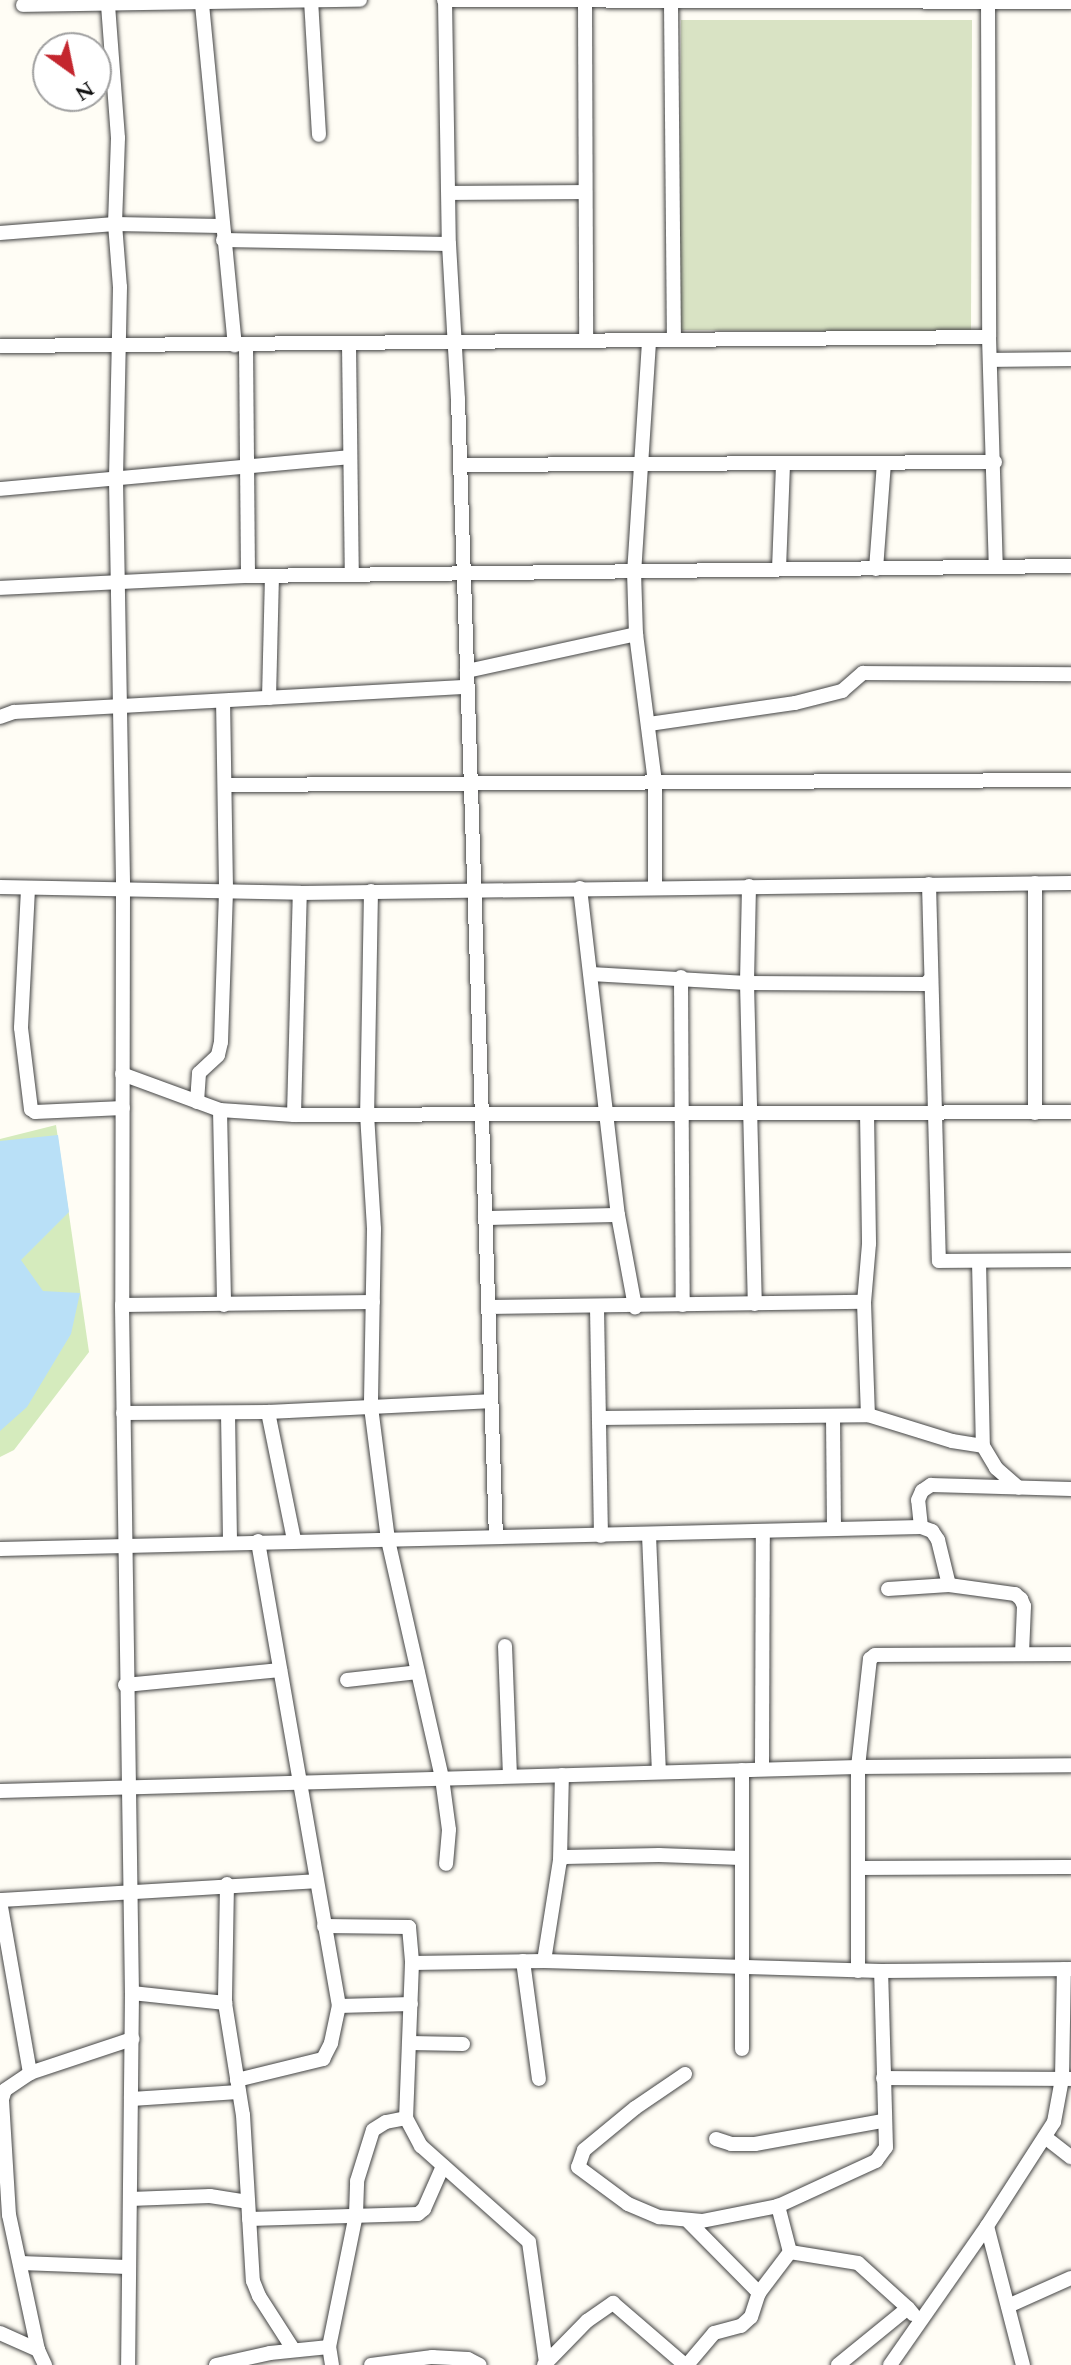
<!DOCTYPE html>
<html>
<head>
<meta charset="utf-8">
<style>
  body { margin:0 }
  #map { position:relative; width:1071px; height:2365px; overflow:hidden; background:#fffdf5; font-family:Spectral,serif }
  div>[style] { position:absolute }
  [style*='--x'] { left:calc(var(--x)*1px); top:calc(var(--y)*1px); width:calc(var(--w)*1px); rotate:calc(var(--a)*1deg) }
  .green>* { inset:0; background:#d5ebbd }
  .cemetery>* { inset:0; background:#d9e3c4 }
  .water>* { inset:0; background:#b9e0f7 }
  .roads { filter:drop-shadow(0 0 2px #444) drop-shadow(0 0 2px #444) }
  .minor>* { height:14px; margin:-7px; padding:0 7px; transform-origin:7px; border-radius:7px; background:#fff }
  span { translate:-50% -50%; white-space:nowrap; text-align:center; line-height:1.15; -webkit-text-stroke:8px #fff; paint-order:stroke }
  .north { position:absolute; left:32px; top:32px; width:80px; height:80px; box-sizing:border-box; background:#fff; border:2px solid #a0a0a0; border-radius:50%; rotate:147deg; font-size:22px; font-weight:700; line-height:32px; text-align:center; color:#111 }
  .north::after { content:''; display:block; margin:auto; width:28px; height:36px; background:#c4262e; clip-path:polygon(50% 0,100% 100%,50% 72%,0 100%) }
</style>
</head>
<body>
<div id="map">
  <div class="green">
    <div style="clip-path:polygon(56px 1125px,89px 1352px,14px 1450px,0 1457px,0 1139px)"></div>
  </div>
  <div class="cemetery">
    <div style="clip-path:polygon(681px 20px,972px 20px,971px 333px,679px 330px)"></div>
  </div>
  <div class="water">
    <div style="clip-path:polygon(58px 1135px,69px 1212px,21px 1260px,43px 1291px,80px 1293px,71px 1334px,27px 1407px,0 1431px,0 1141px)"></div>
  </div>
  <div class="roads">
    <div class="minor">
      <div style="--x:311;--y:0;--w:135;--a:86.6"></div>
      <div style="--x:444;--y:0;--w:627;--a:0.18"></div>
      <div style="--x:445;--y:0;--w:244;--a:89.1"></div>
      <div style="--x:449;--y:244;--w:155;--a:86.7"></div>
      <div style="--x:458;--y:399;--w:1138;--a:88.09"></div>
      <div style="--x:585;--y:0;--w:341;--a:89.8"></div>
      <div style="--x:988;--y:0;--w:337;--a:89.8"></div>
      <div style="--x:989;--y:337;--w:230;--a:88.3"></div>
      <div style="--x:671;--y:3;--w:337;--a:89.5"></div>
      <div style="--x:202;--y:4;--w:343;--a:84.5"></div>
      <div style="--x:23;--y:5;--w:337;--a:-0.9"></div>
      <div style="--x:108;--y:5;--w:133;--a:85.7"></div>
      <div style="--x:118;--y:138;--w:86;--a:92"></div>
      <div style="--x:115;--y:224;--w:63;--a:85.5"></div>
      <div style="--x:120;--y:287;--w:193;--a:91.2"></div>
      <div style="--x:116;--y:480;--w:410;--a:89"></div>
      <div style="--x:123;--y:890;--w:415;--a:90.1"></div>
      <div style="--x:122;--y:1305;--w:688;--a:89.17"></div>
      <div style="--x:132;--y:1993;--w:372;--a:90.6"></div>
      <div style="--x:449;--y:193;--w:136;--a:-0.4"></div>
      <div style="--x:0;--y:233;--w:115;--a:-4.5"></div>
      <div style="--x:115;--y:224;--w:106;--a:1.1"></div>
      <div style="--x:223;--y:240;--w:226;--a:1"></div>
      <div style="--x:649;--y:342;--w:229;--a:93.7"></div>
      <div style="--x:634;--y:571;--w:63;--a:88.2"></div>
      <div style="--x:636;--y:634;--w:149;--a:82.7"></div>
      <div style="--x:655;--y:782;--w:105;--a:90"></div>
      <div style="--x:349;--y:344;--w:230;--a:89.3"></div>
      <div style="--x:246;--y:345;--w:231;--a:89.5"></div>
      <div style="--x:0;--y:346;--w:989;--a:-0.52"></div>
      <div style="--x:990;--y:360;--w:81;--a:-0.7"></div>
      <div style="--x:460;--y:465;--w:535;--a:-0.32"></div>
      <div style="--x:0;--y:489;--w:351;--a:-5.2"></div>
      <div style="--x:779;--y:569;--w:106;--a:-87.8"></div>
      <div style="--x:876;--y:569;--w:106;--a:-85.7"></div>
      <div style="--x:0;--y:588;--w:248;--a:-2.8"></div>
      <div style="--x:248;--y:576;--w:823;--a:-0.7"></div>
      <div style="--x:467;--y:671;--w:173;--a:-12.3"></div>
      <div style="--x:269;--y:698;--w:122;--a:-88.6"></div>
      <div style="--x:0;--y:717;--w:15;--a:-20"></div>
      <div style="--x:14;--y:712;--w:454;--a:-3.2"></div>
      <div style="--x:649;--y:724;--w:148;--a:-8.2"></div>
      <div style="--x:795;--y:703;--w:49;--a:-14.3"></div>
      <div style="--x:842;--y:691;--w:28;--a:-41"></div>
      <div style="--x:863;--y:673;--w:208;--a:0.3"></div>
      <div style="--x:225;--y:785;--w:846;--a:-0.34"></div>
      <div style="--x:1035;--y:883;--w:230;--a:90"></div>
      <div style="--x:929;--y:884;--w:377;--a:88.5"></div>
      <div style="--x:939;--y:1261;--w:132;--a:-0.4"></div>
      <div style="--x:749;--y:886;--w:97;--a:91.2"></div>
      <div style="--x:747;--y:983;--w:321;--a:88.6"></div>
      <div style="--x:0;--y:887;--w:300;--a:1.1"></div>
      <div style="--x:300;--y:893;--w:771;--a:-0.74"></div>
      <div style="--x:580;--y:888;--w:329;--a:83.4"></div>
      <div style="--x:618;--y:1215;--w:94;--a:79.5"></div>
      <div style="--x:28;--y:889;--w:139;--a:92.9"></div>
      <div style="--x:21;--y:1028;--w:82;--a:83"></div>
      <div style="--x:31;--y:1109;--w:5;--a:37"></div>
      <div style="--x:35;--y:1112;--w:88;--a:-2.6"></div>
      <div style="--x:371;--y:891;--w:223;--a:91"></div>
      <div style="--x:367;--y:1114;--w:115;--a:86.5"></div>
      <div style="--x:374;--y:1229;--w:178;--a:91"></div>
      <div style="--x:371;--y:1407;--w:134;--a:82.7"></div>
      <div style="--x:388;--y:1540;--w:244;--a:77.2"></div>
      <div style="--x:442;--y:1778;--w:52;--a:82.3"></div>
      <div style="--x:449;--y:1830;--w:34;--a:95"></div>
      <div style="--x:591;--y:974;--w:156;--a:3.3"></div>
      <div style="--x:747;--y:983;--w:178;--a:0.3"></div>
      <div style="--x:925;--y:984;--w:8;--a:-40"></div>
      <div style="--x:681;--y:977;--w:328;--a:89.7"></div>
      <div style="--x:122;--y:1074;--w:104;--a:20.2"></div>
      <div style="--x:220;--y:1110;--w:74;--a:3.9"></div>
      <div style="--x:294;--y:1115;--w:777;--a:-0.22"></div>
      <div style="--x:197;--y:1102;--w:29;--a:-86"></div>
      <div style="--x:199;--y:1073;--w:26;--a:-43"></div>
      <div style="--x:218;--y:1055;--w:13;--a:-77"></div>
      <div style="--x:221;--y:1042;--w:153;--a:-88.1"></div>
      <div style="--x:226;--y:889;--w:187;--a:-90.9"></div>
      <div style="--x:220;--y:1110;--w:195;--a:88.8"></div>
      <div style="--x:867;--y:1113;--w:131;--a:89.1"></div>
      <div style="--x:869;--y:1244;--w:58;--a:94.9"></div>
      <div style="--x:864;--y:1302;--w:113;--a:88"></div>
      <div style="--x:294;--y:1115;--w:222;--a:-88.5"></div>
      <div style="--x:485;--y:1218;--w:133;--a:-1.3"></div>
      <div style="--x:979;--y:1261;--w:185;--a:88.8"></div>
      <div style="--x:983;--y:1446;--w:26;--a:59"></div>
      <div style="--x:996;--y:1468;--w:30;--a:41"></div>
      <div style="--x:122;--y:1305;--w:251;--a:-0.7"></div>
      <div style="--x:488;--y:1307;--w:376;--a:-0.8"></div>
      <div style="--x:597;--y:1308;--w:228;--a:89"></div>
      <div style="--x:268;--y:1412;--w:131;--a:78.5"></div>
      <div style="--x:123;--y:1413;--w:145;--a:-0.4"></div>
      <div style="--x:268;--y:1412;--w:221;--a:-2.8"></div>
      <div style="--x:228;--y:1413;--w:129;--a:89.1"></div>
      <div style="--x:833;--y:1416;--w:113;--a:89.5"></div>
      <div style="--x:600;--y:1418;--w:268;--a:-0.6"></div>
      <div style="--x:868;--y:1415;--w:88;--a:17.2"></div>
      <div style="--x:952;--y:1441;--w:31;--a:9"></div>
      <div style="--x:921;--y:1527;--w:27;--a:-96"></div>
      <div style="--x:918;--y:1500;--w:10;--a:-66"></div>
      <div style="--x:922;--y:1491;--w:11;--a:-34"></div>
      <div style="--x:931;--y:1485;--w:140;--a:1.6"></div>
      <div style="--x:649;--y:1535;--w:237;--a:87.6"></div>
      <div style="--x:0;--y:1549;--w:921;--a:-1.37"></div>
      <div style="--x:921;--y:1527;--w:12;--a:20"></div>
      <div style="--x:932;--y:1531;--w:11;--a:56"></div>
      <div style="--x:938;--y:1540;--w:46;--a:76.3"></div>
      <div style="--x:949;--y:1585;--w:67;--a:7.8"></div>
      <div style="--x:1015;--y:1594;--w:8;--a:40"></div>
      <div style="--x:1021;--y:1599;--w:8;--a:67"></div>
      <div style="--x:1024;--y:1606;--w:47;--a:92.4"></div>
      <div style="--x:888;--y:1589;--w:61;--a:-3.8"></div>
      <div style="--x:505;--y:1646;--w:130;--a:87.8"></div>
      <div style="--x:347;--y:1680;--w:71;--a:-6.4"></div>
      <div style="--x:125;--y:1685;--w:156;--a:-5.5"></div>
      <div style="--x:762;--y:1769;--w:238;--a:-89.8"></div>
      <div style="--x:742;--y:1770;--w:279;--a:90"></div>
      <div style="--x:0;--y:1791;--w:858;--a:-1.6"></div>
      <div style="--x:858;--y:1767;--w:213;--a:-0.5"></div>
      <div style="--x:560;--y:1860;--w:6;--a:-31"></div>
      <div style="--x:565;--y:1857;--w:94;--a:-1.2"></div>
      <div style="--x:659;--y:1855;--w:82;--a:2.1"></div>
      <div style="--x:858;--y:1868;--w:213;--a:-0.3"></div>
      <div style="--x:227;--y:1884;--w:119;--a:91"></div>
      <div style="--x:225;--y:2003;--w:113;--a:80.9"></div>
      <div style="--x:243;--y:2115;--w:166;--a:86.6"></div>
      <div style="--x:253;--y:2281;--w:16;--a:68"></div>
      <div style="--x:259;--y:2296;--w:63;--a:57.3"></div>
      <div style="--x:0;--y:1900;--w:317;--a:-3.4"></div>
      <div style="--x:0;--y:1901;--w:175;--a:80.1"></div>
      <div style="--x:324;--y:1926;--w:85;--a:0.7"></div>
      <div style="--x:409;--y:1927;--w:36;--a:85"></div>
      <div style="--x:412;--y:1963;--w:155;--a:92.2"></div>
      <div style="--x:406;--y:2118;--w:32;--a:62"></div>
      <div style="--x:421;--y:2146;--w:144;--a:41.6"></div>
      <div style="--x:529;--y:2242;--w:122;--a:82"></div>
      <div style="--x:523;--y:1961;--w:119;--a:82.3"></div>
      <div style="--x:544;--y:1961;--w:102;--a:-81"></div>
      <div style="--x:560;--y:1860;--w:85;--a:-88.7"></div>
      <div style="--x:412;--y:1963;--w:132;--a:-0.9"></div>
      <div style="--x:544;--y:1961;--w:337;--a:1.7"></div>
      <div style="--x:881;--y:1971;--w:190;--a:-0.6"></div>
      <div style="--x:858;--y:1971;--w:204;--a:-90"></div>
      <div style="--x:858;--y:1767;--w:109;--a:-83.7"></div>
      <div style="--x:870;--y:1659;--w:6;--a:-39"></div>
      <div style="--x:875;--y:1655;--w:196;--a:-0.3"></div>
      <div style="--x:132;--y:1993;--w:94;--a:6.1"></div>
      <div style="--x:339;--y:2006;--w:72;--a:-1.6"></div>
      <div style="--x:410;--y:2043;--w:53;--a:1.1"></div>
      <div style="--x:685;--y:2074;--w:60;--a:145.8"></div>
      <div style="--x:635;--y:2108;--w:66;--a:140.5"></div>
      <div style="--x:584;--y:2150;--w:18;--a:109"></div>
      <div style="--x:578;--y:2167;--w:62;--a:36.5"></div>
      <div style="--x:628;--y:2204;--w:34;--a:23"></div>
      <div style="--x:659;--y:2217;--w:43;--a:5.3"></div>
      <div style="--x:702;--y:2221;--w:77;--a:-11.2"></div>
      <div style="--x:883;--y:2078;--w:188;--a:0.3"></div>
      <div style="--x:237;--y:2080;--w:89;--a:-13.7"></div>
      <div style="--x:323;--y:2059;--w:18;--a:-63"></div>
      <div style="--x:331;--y:2043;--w:38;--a:-78"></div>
      <div style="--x:339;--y:2006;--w:472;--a:-99.9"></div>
      <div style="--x:131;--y:2099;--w:108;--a:-3.7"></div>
      <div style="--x:1045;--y:2137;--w:33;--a:38"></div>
      <div style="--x:716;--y:2139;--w:16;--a:18"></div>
      <div style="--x:731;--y:2144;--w:24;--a:0"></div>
      <div style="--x:755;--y:2144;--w:130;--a:-10.2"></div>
      <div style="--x:130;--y:2199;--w:80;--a:-2.1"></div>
      <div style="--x:210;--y:2196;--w:38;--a:9"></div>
      <div style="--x:249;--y:2219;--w:169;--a:-1.7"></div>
      <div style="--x:418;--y:2214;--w:8;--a:-40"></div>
      <div style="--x:424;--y:2209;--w:47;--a:-66.2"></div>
      <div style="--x:689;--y:2222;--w:100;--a:45.4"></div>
      <div style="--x:987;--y:2226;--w:144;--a:75.5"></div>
      <div style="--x:790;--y:2252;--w:48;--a:-104.6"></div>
      <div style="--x:778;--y:2206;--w:108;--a:-24.7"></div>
      <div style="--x:876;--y:2161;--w:17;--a:-54"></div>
      <div style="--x:886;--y:2147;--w:176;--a:-91.6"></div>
      <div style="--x:790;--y:2252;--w:69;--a:9.2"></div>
      <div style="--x:858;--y:2263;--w:67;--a:42"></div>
      <div style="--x:21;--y:2263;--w:106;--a:2.2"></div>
      <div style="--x:1008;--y:2306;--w:69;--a:-24"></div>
      <div style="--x:0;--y:2333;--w:42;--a:24.1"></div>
      <div style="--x:38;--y:2350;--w:17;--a:65"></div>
      <div style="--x:38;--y:2350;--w:138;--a:-102.1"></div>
      <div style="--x:9;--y:2215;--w:116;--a:-93.5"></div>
      <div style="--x:2;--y:2099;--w:9;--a:-72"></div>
      <div style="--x:5;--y:2090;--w:30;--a:-34"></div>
      <div style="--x:30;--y:2073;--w:108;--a:-18.4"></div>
      <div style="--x:216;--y:2365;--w:55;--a:-12.5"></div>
      <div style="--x:270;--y:2353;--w:59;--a:-5.8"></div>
      <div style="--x:332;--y:2365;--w:18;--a:-99"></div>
      <div style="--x:329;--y:2347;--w:136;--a:-78.5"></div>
      <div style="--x:356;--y:2214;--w:33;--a:-88"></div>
      <div style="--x:357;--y:2181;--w:53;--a:-72.6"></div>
      <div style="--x:373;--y:2130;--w:15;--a:-32"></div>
      <div style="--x:386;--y:2122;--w:20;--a:-11"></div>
      <div style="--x:371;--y:2365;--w:62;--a:-7.5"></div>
      <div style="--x:432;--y:2357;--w:36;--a:3"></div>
      <div style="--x:468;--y:2359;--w:13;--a:27"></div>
      <div style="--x:544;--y:2365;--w:62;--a:-45.7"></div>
      <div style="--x:587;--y:2321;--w:32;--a:-35"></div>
      <div style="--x:613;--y:2303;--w:95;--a:40.7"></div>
      <div style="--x:687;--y:2365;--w:42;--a:-49.8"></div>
      <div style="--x:714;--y:2333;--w:28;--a:-15"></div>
      <div style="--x:741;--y:2326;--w:13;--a:-42"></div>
      <div style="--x:751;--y:2317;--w:25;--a:-72"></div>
      <div style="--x:759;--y:2293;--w:51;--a:-52.9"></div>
      <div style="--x:838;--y:2365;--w:90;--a:-39.2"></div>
      <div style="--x:908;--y:2308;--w:8;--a:50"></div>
      <div style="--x:890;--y:2365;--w:169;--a:-55.1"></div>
      <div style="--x:987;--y:2226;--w:124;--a:-57.2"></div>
      <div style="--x:1054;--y:2122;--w:44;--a:-79.5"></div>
      <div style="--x:1062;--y:2079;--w:110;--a:-89"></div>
    </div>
  </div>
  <div class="north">N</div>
</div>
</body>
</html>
